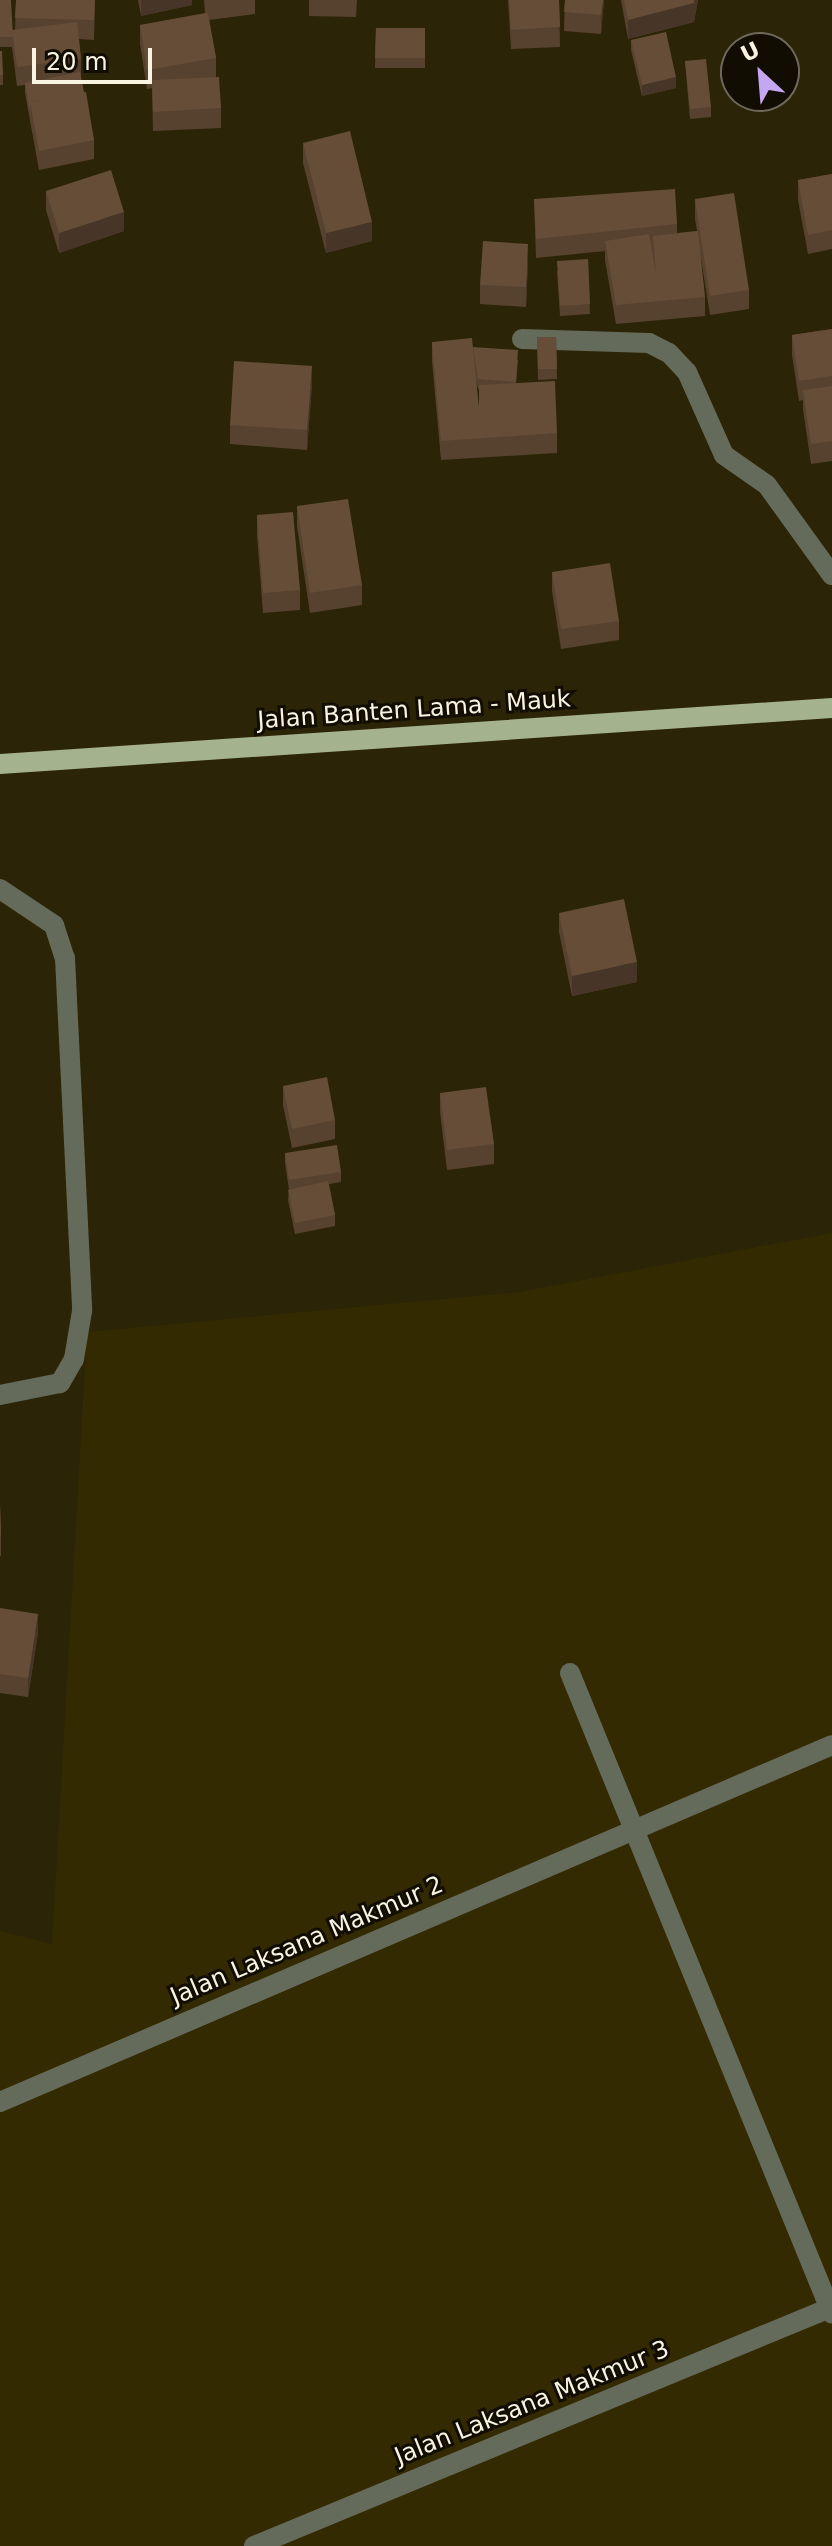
<!DOCTYPE html>
<html>
<head>
<meta charset="utf-8">
<style>
  body { margin:0 }
  #map { position:relative; width:832px; height:2546px; overflow:hidden; background:#2c2406; font-family:"DejaVu Sans",sans-serif }
  div>[style] { position:absolute }
  [style*='--x'] { left:calc(var(--x)*1px); top:calc(var(--y)*1px); width:calc(var(--w)*1px); rotate:calc(var(--a)*1deg) }
  .built>* { inset:0; background:#342a02 }
  .minor>* { height:20px; margin:-10px; padding:0 10px; transform-origin:10px; border-radius:10px; background:#656b5a }
  .major>* { height:20px; margin:-10px; padding:0 10px; transform-origin:10px; border-radius:10px; background:#a5b28e }
  .wall>* { inset:0; background:#574230 }
  .shaded-wall>* { inset:0; background:#473627 }
  .building>* { inset:0; background:#654d38 }
  span { translate:-50% -50%; white-space:nowrap; text-align:center; line-height:1.15; -webkit-text-stroke:6px #110d03; paint-order:stroke }
  .street-label { font-size:24px; color:#f9f4e2 }
  .north { position:absolute; left:720px; top:32px; width:80px; height:80px; box-sizing:border-box; background:#110d03; border:2px solid #6e695c; border-radius:50%; rotate:334deg; font-size:22px; font-weight:700; line-height:32px; text-align:center; color:#f9f4e2 }
  .north::after { content:''; display:block; margin:auto; width:28px; height:36px; background:#c5a7f1; clip-path:polygon(50% 0,100% 100%,50% 72%,0 100%) }
  .scale { position:absolute; left:32px; top:48px; width:120px; height:36px; box-sizing:border-box; border:4px solid #f9f4e2; border-top:0; padding-left:10px; font-size:24px; line-height:28px; white-space:nowrap; color:#f9f4e2; -webkit-text-stroke:6px #110d03; paint-order:stroke }
</style>
</head>
<body>
<div id="map">
  <div class="built">
    <div style="clip-path:polygon(832px 1233px,832px 2546px,0 2546px,0 1931px,52px 1944px,87px 1332px,520px 1292px)"></div>
  </div>
  <div class="minor">
    <div style="--x:522;--y:339;--w:127;--a:1.8"></div>
    <div style="--x:649;--y:343;--w:22;--a:27"></div>
    <div style="--x:669;--y:353;--w:26;--a:47"></div>
    <div style="--x:687;--y:372;--w:91;--a:66"></div>
    <div style="--x:724;--y:455;--w:52;--a:34.9"></div>
    <div style="--x:767;--y:485;--w:111;--a:54.2"></div>
    <div style="--x:0;--y:889;--w:65;--a:33.7"></div>
    <div style="--x:54;--y:925;--w:35;--a:72"></div>
    <div style="--x:65;--y:958;--w:353;--a:87.2"></div>
    <div style="--x:82;--y:1311;--w:49;--a:99.5"></div>
    <div style="--x:74;--y:1359;--w:28;--a:120"></div>
    <div style="--x:60;--y:1383;--w:61;--a:168.7"></div>
    <div style="--x:570;--y:1673;--w:692;--a:67.77"></div>
    <div style="--x:0;--y:2102;--w:905;--a:-23.22"></div>
    <div style="--x:254;--y:2546;--w:625;--a:-22.46"></div>
  </div>
  <div class="major">
    <div style="--x:0;--y:764;--w:834;--a:-3.85"></div>
  </div>
  <div class="wall">
    <div style="clip-path:polygon(0 0,12px 30px,15px 30px,16px 0,95px 0,94px 40px,79px 39px,81px 59px,81px 78px,94px 140px,94px 159px,39px 170px,25px 93px,25px 85px,17px 86px,12px 47px,0 47px)"></div>
    <div style="clip-path:polygon(138px 0,192px 0,192px 5px,141px 16px)"></div>
    <div style="clip-path:polygon(204px 0,255px 0,255px 14px,209px 20px,216px 58px,216px 77px,221px 108px,221px 128px,153px 131px,152px 88px,147px 89px,140px 44px,140px 25px,205px 13px)"></div>
    <div style="clip-path:polygon(309px 0,357px 0,356px 17px,309px 16px)"></div>
    <div style="clip-path:polygon(508px 0,559px 0,560px 47px,511px 49px)"></div>
    <div style="clip-path:polygon(565px 0,604px 0,601px 34px,564px 31px)"></div>
    <div style="clip-path:polygon(621px 0,698px 0,694px 22px,628px 39px)"></div>
    <div style="clip-path:polygon(376px 28px,425px 28px,425px 68px,375px 68px)"></div>
    <div style="clip-path:polygon(631px 40px,676px 88px,642px 96px,631px 50px)"></div>
    <div style="clip-path:polygon(0 51px,3px 75px,3px 85px,0 85px)"></div>
    <div style="clip-path:polygon(685px 61px,711px 107px,711px 117px,690px 119px)"></div>
    <div style="clip-path:polygon(303px 143px,372px 241px,326px 253px,303px 163px)"></div>
    <div style="clip-path:polygon(832px 174px,832px 249px,808px 254px,798px 200px,798px 180px)"></div>
    <div style="clip-path:polygon(46px 191px,124px 231px,59px 253px,46px 210px)"></div>
    <div style="clip-path:polygon(534px 199px,677px 224px,677px 233px,697px 231px,695px 219px,695px 199px,749px 290px,749px 309px,710px 315px,699px 246px,705px 297px,705px 316px,616px 324px,605px 260px,605px 251px,536px 258px)"></div>
    <div style="clip-path:polygon(588px 259px,590px 314px,560px 316px,557px 271px)"></div>
    <div style="clip-path:polygon(528px 263px,526px 307px,480px 304px,480px 285px)"></div>
    <div style="clip-path:polygon(832px 329px,832px 461px,811px 464px,803px 409px,803px 400px,799px 401px,792px 355px,792px 335px)"></div>
    <div style="clip-path:polygon(537px 337px,556px 337px,557px 379px,538px 380px)"></div>
    <div style="clip-path:polygon(evenodd,432px 342px,473px 347px,518px 360px,516px 383px,557px 433px,557px 453px,441px 460px,432px 361px,432px 342px,476px 379px,478px 389px,479px 389px,479px 409px,476px 379px)"></div>
    <div style="clip-path:polygon(312px 385px,307px 450px,230px 444px,230px 425px)"></div>
    <div style="clip-path:polygon(297px 506px,362px 585px,362px 605px,310px 613px,297px 526px)"></div>
    <div style="clip-path:polygon(257px 515px,300px 590px,300px 610px,263px 613px,257px 535px)"></div>
    <div style="clip-path:polygon(552px 572px,619px 621px,619px 640px,561px 649px,552px 591px)"></div>
    <div style="clip-path:polygon(559px 913px,637px 982px,572px 996px,559px 932px)"></div>
    <div style="clip-path:polygon(283px 1086px,335px 1120px,335px 1139px,292px 1148px,283px 1105px)"></div>
    <div style="clip-path:polygon(440px 1093px,494px 1144px,494px 1164px,447px 1170px,440px 1112px)"></div>
    <div style="clip-path:polygon(285px 1153px,341px 1172px,341px 1182px,329px 1184px,335px 1215px,335px 1226px,295px 1234px,288px 1200px,289px 1190px,285px 1163px)"></div>
    <div style="clip-path:polygon(0 1503px,1px 1536px,1px 1556px,0 1556px)"></div>
    <div style="clip-path:polygon(0 1608px,38px 1633px,28px 1697px,0 1693px)"></div>
  </div>
  <div class="shaded-wall">
    <div style="clip-path:polygon(141px 0,192px 0,192px 5px,141px 16px)"></div>
    <div style="clip-path:polygon(603px 0,604px 0,601px 34px,601px 15px)"></div>
    <div style="clip-path:polygon(694px 0,698px 0,694px 22px,628px 39px,628px 20px)"></div>
    <div style="clip-path:polygon(676px 77px,676px 88px,642px 96px,642px 85px)"></div>
    <div style="clip-path:polygon(124px 212px,124px 231px,59px 253px,59px 233px)"></div>
    <div style="clip-path:polygon(372px 222px,372px 241px,326px 253px,326px 233px)"></div>
    <div style="clip-path:polygon(528px 244px,528px 263px,526px 307px,526px 287px)"></div>
    <div style="clip-path:polygon(312px 366px,312px 385px,307px 450px,307px 430px)"></div>
    <div style="clip-path:polygon(637px 962px,637px 982px,572px 996px,572px 976px)"></div>
    <div style="clip-path:polygon(38px 1614px,38px 1633px,28px 1697px,28px 1678px)"></div>
  </div>
  <div class="building">
    <div style="clip-path:polygon(0 0,11px 0,13px 37px,0 37px)"></div>
    <div style="clip-path:polygon(16px 0,95px 0,94px 20px,15px 18px)"></div>
    <div style="clip-path:polygon(509px 0,559px 0,560px 27px,511px 30px)"></div>
    <div style="clip-path:polygon(565px 0,603px 0,601px 15px,564px 12px)"></div>
    <div style="clip-path:polygon(624px 0,694px 0,694px 3px,628px 20px)"></div>
    <div style="clip-path:polygon(208px 13px,216px 58px,147px 70px,140px 25px)"></div>
    <div style="clip-path:polygon(77px 22px,81px 59px,17px 67px,12px 30px)"></div>
    <div style="clip-path:polygon(376px 28px,425px 28px,425px 58px,375px 58px)"></div>
    <div style="clip-path:polygon(666px 32px,676px 77px,642px 85px,631px 40px)"></div>
    <div style="clip-path:polygon(0 51px,2px 51px,3px 75px,0 75px)"></div>
    <div style="clip-path:polygon(706px 59px,711px 107px,690px 109px,685px 61px)"></div>
    <div style="clip-path:polygon(80px 72px,84px 93px,30px 102px,30px 112px,25px 83px)"></div>
    <div style="clip-path:polygon(219px 77px,221px 108px,153px 112px,152px 80px)"></div>
    <div style="clip-path:polygon(86px 92px,94px 140px,39px 151px,30px 102px)"></div>
    <div style="clip-path:polygon(350px 131px,372px 222px,326px 233px,303px 143px)"></div>
    <div style="clip-path:polygon(111px 170px,124px 212px,59px 233px,46px 191px)"></div>
    <div style="clip-path:polygon(832px 174px,832px 230px,808px 235px,798px 180px)"></div>
    <div style="clip-path:polygon(675px 189px,677px 224px,536px 239px,534px 199px)"></div>
    <div style="clip-path:polygon(734px 193px,749px 290px,710px 296px,695px 199px)"></div>
    <div style="clip-path:polygon(698px 231px,705px 297px,616px 305px,605px 241px,649px 234px,656px 274px,653px 236px)"></div>
    <div style="clip-path:polygon(483px 241px,528px 244px,526px 287px,480px 285px)"></div>
    <div style="clip-path:polygon(588px 259px,590px 304px,560px 306px,557px 261px)"></div>
    <div style="clip-path:polygon(832px 329px,832px 376px,799px 381px,792px 335px)"></div>
    <div style="clip-path:polygon(537px 337px,556px 337px,557px 369px,538px 369px)"></div>
    <div style="clip-path:polygon(472px 338px,479px 409px,479px 385px,555px 381px,557px 433px,441px 441px,432px 342px)"></div>
    <div style="clip-path:polygon(473px 347px,518px 350px,516px 382px,478px 379px)"></div>
    <div style="clip-path:polygon(234px 361px,312px 366px,307px 430px,230px 425px)"></div>
    <div style="clip-path:polygon(832px 386px,832px 441px,811px 444px,803px 390px)"></div>
    <div style="clip-path:polygon(348px 499px,362px 585px,310px 593px,297px 506px)"></div>
    <div style="clip-path:polygon(293px 512px,300px 590px,263px 593px,257px 515px)"></div>
    <div style="clip-path:polygon(610px 563px,619px 621px,561px 629px,552px 572px)"></div>
    <div style="clip-path:polygon(624px 899px,637px 962px,572px 976px,559px 913px)"></div>
    <div style="clip-path:polygon(327px 1077px,335px 1120px,292px 1129px,283px 1086px)"></div>
    <div style="clip-path:polygon(486px 1087px,494px 1144px,447px 1150px,440px 1093px)"></div>
    <div style="clip-path:polygon(337px 1145px,341px 1172px,289px 1180px,285px 1153px)"></div>
    <div style="clip-path:polygon(328px 1181px,335px 1215px,295px 1223px,288px 1190px)"></div>
    <div style="clip-path:polygon(0 1503px,1px 1536px,0 1536px)"></div>
    <div style="clip-path:polygon(0 1608px,38px 1614px,28px 1678px,0 1674px)"></div>
  </div>
  <div class="street-label">
    <span style="left:414px;top:710px;rotate:-4deg">Jalan Banten Lama - Mauk</span>
    <span style="left:307px;top:1941px;rotate:-23deg">Jalan Laksana Makmur 2</span>
    <span style="left:532px;top:2403px;rotate:-22deg">Jalan Laksana Makmur 3</span>
  </div>
  <div class="north">U</div>
  <div class="scale">20 m</div>
</div>
</body>
</html>
